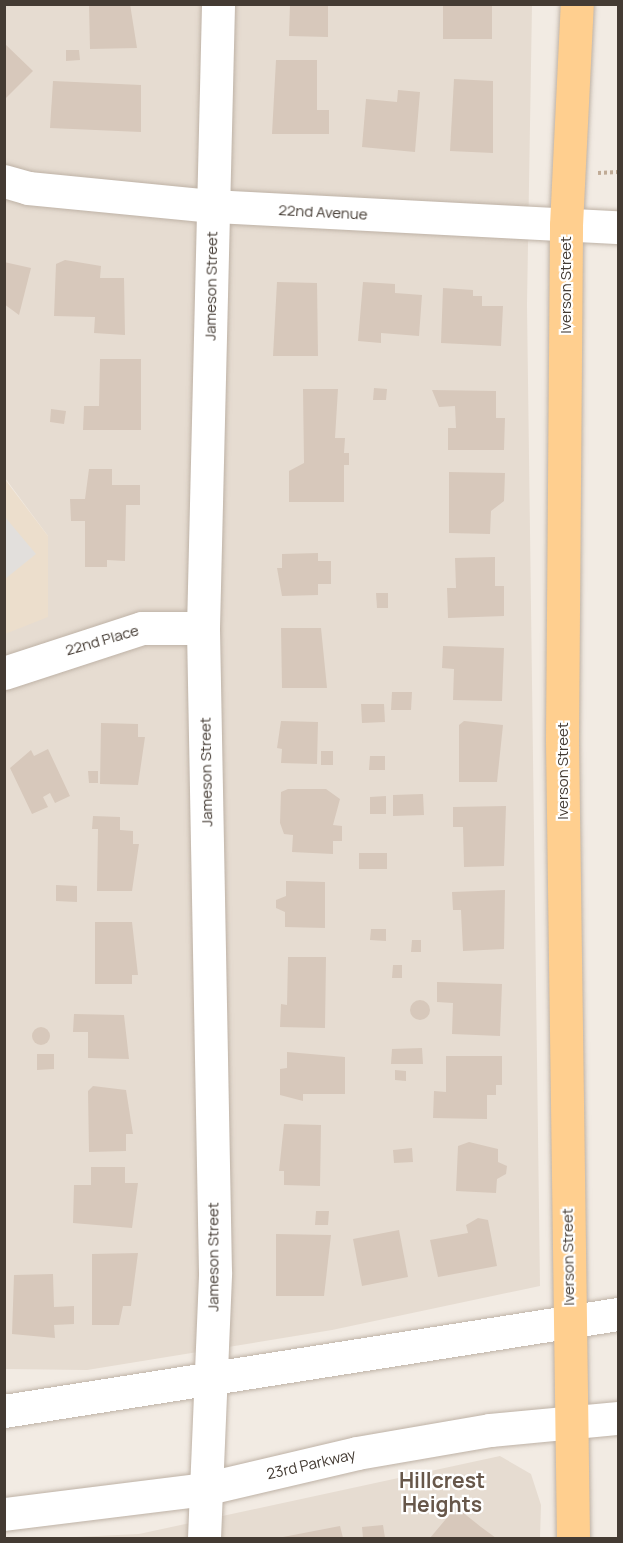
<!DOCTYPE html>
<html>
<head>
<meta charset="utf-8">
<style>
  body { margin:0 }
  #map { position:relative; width:623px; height:1543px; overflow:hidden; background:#f2ebe3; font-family:Manrope,sans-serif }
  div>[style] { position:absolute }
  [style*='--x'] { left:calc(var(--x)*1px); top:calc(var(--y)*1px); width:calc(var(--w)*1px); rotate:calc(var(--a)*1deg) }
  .residential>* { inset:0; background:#e6dcd1 }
  .education>* { inset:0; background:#ecdecc }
  .parking>* { inset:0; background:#e2dfdc }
  .building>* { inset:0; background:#d7c8bb }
  .round { border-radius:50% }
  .path>* { height:4px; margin-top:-2px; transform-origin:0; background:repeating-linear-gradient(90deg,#c0ab96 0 3px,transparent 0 6px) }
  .roads { filter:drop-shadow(0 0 2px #beb2a6) drop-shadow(0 0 2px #beb2a6) }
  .minor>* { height:33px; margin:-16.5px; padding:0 16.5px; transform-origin:16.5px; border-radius:16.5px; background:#fff }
  .major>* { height:33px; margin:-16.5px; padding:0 16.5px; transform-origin:16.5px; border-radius:16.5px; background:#ffcf8f }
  span { translate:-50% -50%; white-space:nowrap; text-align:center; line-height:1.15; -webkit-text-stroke:4.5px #fff; paint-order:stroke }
  .street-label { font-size:15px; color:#443b33 }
  .district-label { font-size:21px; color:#67574a; font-weight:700 }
  .frame { position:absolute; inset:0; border:6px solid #443b33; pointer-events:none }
</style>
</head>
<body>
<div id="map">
  <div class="residential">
    <div style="clip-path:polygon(5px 5px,532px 5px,527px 305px,540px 1286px,332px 1330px,87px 1370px,5px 1369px,5px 630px,48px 536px,5px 478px)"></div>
    <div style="clip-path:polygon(500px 1456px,531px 1474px,541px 1505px,540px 1538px,55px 1538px,139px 1534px)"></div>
  </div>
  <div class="education">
    <div style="clip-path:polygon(4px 478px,48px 536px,48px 617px,5px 634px)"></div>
  </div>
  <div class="parking">
    <div style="clip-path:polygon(5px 517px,36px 554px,5px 579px,4px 579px)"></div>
  </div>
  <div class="building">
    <div style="clip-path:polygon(89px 4px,130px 4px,137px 48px,90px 49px)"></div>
    <div style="clip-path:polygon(290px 4px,328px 4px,328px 37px,289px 36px)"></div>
    <div style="clip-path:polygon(443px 4px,492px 4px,492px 39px,443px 39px)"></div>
    <div style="clip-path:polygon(4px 43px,33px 71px,4px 100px)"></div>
    <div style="clip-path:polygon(66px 50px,79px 50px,80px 60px,66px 61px)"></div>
    <div style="clip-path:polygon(276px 60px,317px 60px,317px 110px,329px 110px,329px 134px,272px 134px)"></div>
    <div style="clip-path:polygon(454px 79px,493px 81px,493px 153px,450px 151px)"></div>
    <div style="clip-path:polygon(53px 81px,141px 85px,141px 132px,50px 128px)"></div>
    <div style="clip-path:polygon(398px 90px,420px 92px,415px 152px,362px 147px,366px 99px,397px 102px)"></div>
    <div style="clip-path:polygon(65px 260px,101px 266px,100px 278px,124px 278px,125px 335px,94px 333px,95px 317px,54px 316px,56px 264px)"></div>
    <div style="clip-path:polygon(4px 262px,31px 268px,19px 315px,4px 304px)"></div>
    <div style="clip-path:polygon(277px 282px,317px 283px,318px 356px,273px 356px)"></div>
    <div style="clip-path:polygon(363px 282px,395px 284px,395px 293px,422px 295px,419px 336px,381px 333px,381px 343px,358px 341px)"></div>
    <div style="clip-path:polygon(443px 288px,473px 290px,473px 296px,482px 296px,482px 306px,503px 306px,501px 346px,441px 343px)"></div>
    <div style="clip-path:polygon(100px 359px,141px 359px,141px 430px,83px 430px,84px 406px,99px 406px)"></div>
    <div style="clip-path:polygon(374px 388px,387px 389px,386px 400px,373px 400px)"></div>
    <div style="clip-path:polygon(303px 389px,338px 389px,335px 438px,345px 438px,344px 453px,349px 453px,349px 465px,344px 465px,344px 502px,289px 502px,289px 471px,304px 463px)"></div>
    <div style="clip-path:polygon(432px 390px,496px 391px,496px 418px,505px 418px,504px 450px,448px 450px,448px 428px,456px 428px,455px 406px,439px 407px)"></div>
    <div style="clip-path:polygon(51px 409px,66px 411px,64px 424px,50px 422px)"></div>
    <div style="clip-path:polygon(89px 469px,112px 469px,112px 485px,140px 485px,140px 505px,126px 505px,125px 561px,107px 560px,107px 567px,85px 567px,85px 521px,71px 521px,70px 499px,85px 499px)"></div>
    <div style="clip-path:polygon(449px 472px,505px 473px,504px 501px,491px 511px,490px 534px,449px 533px)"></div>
    <div style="clip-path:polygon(318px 553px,318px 561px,331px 561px,331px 584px,318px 584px,318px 595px,282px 596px,277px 568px,282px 568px,282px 554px)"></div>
    <div style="clip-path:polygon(495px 557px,495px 586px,504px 586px,504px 616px,448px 618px,447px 588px,456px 588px,455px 558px)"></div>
    <div style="clip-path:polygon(376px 593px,388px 593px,388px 608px,377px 608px)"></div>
    <div style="clip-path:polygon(281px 628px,321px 628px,327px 688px,282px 688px)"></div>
    <div style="clip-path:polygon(443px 646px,504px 648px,502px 701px,453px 700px,454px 669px,442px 668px)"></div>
    <div style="clip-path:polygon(392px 692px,412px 692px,411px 710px,391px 710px)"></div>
    <div style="clip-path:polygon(361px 704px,384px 704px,385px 722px,362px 723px)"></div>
    <div style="clip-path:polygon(281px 721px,318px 722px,317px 764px,281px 763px,282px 749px,277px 748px)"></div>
    <div style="clip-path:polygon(464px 721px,503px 725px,497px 782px,459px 782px,459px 725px)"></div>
    <div style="clip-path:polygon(101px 723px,138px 724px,138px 737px,145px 737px,138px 785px,100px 784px)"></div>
    <div style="clip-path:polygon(48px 749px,70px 796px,55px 803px,50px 793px,43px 797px,48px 807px,32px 814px,10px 768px,31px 750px,34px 756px)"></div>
    <div style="clip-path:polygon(321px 751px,333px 751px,333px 765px,321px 765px)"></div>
    <div style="clip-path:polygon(370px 756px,385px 756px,385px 770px,369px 770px)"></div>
    <div style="clip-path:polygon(88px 771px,98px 771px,98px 783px,89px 783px)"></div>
    <div style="clip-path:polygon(288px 789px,326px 789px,340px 799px,333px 825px,342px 826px,342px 841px,333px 841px,333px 854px,292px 852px,293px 835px,284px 834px,280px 823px,281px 792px)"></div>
    <div style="clip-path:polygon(423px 794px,424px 815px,393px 816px,393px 795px)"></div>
    <div style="clip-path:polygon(386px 796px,386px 814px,370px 814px,370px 797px)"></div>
    <div style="clip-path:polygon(506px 806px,504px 866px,464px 867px,463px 827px,453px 827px,453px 807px)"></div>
    <div style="clip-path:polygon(93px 816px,120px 817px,120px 830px,133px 831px,133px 844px,139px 844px,132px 891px,97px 891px,98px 829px,92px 829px)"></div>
    <div style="clip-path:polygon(359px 853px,387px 853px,387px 869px,359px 869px)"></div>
    <div style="clip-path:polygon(286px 881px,325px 882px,325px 928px,285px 927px,285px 912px,276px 908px,276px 900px,286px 896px)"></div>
    <div style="clip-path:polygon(56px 885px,77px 886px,77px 902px,56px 901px)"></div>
    <div style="clip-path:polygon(505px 890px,504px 949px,463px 951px,461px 910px,453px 910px,452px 892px)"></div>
    <div style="clip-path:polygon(95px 922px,132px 922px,138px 975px,132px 975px,132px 984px,95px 984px)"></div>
    <div style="clip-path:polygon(371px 929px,386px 929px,386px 941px,370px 940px)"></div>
    <div style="clip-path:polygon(412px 940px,421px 940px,421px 952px,411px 952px)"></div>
    <div style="clip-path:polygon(288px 957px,326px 957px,325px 1028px,280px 1027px,281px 1004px,287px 1005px)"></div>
    <div style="clip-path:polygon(393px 965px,402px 965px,402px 978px,392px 978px)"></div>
    <div style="clip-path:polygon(437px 982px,502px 984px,500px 1036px,452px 1034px,453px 1003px,437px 1002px)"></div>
    <div class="round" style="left:410px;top:1000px;width:20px;height:20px"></div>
    <div style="clip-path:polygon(74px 1014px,124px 1015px,129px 1059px,88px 1058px,88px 1032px,73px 1032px)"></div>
    <div class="round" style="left:32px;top:1027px;width:18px;height:18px"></div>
    <div style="clip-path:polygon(422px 1048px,423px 1064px,391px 1064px,392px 1049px)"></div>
    <div style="clip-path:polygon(287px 1052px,345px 1057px,345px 1094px,303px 1094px,303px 1101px,280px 1095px,280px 1069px,287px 1068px)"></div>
    <div style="clip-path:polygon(37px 1054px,54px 1054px,54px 1069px,37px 1070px)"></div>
    <div style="clip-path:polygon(446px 1056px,502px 1056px,502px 1085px,496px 1085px,496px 1095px,487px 1095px,487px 1119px,433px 1118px,434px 1091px,446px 1092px)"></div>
    <div style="clip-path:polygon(395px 1070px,406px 1071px,406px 1081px,395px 1080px)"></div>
    <div style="clip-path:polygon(93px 1086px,126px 1090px,133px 1134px,126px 1134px,126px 1151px,89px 1152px,88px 1091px)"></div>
    <div style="clip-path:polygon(284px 1124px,321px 1125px,320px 1186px,284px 1185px,284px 1171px,279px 1171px)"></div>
    <div style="clip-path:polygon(469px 1142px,498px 1149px,498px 1162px,507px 1166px,506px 1174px,497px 1179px,496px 1193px,456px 1191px,458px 1146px)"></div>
    <div style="clip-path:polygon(412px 1148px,413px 1162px,394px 1163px,393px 1150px)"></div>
    <div style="clip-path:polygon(91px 1167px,125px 1167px,125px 1183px,138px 1183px,132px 1228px,73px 1223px,74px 1185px,91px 1185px)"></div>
    <div style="clip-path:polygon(316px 1211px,329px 1211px,328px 1225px,315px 1225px)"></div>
    <div style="clip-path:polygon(478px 1218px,488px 1220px,497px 1266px,438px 1277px,430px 1240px,468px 1233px,466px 1225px)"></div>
    <div style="clip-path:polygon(399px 1230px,408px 1277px,362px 1286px,353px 1239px)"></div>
    <div style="clip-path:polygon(276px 1234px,331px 1235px,324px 1296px,276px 1296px)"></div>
    <div style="clip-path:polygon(138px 1253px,131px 1306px,123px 1306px,119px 1325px,92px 1325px,92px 1254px)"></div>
    <div style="clip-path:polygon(53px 1274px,54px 1307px,74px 1306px,74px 1324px,54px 1325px,55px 1338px,12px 1334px,14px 1275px)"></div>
    <div style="clip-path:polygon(456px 1507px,481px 1527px,496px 1538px,430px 1538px)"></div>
    <div style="clip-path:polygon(383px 1525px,385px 1538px,363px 1538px,362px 1527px)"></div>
    <div style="clip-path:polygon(340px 1526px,343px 1538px,284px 1538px,283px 1537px)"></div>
  </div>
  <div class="path">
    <div style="--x:598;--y:173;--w:20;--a:-3"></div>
  </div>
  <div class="roads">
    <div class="minor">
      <div style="--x:4;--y:181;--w:25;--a:16"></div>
      <div style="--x:28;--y:188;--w:186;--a:5.6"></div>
      <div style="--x:213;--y:206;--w:406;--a:3"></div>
      <div style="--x:4;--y:673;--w:145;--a:-18.1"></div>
      <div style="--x:142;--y:628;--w:61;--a:0"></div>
      <div style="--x:4;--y:1411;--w:622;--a:-8.98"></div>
      <div style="--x:4;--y:1514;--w:202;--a:-7.1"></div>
      <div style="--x:204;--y:1489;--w:157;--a:-13.2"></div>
      <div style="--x:357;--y:1453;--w:135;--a:-9.8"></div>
      <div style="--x:490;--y:1430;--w:129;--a:-5.4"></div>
      <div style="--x:204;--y:1538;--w:266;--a:-87.6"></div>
      <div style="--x:215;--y:1272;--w:644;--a:-91.07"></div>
      <div style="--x:203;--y:628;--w:624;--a:-88.62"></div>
    </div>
    <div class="major">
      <div style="--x:573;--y:1538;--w:798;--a:-90.79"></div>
      <div style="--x:562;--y:740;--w:515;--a:-89.55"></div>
      <div style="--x:566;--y:225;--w:221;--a:-87.2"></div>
    </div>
  </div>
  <div class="street-label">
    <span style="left:323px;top:212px;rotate:3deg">22nd Avenue</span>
    <span style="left:566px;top:285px;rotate:-90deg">Iverson Street</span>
    <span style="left:211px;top:286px;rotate:-89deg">Jameson Street</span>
    <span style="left:102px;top:640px;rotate:-16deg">22nd Place</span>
    <span style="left:563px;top:771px;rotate:-90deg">Iverson Street</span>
    <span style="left:206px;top:772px;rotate:-91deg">Jameson Street</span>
    <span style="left:213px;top:1257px;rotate:-90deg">Jameson Street</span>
    <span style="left:568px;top:1257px;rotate:-91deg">Iverson Street</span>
    <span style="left:311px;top:1464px;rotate:-13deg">23rd Parkway</span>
  </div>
  <div class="district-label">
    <span style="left:442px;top:1492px">Hillcrest<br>Heights</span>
  </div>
  <div class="frame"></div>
</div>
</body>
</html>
